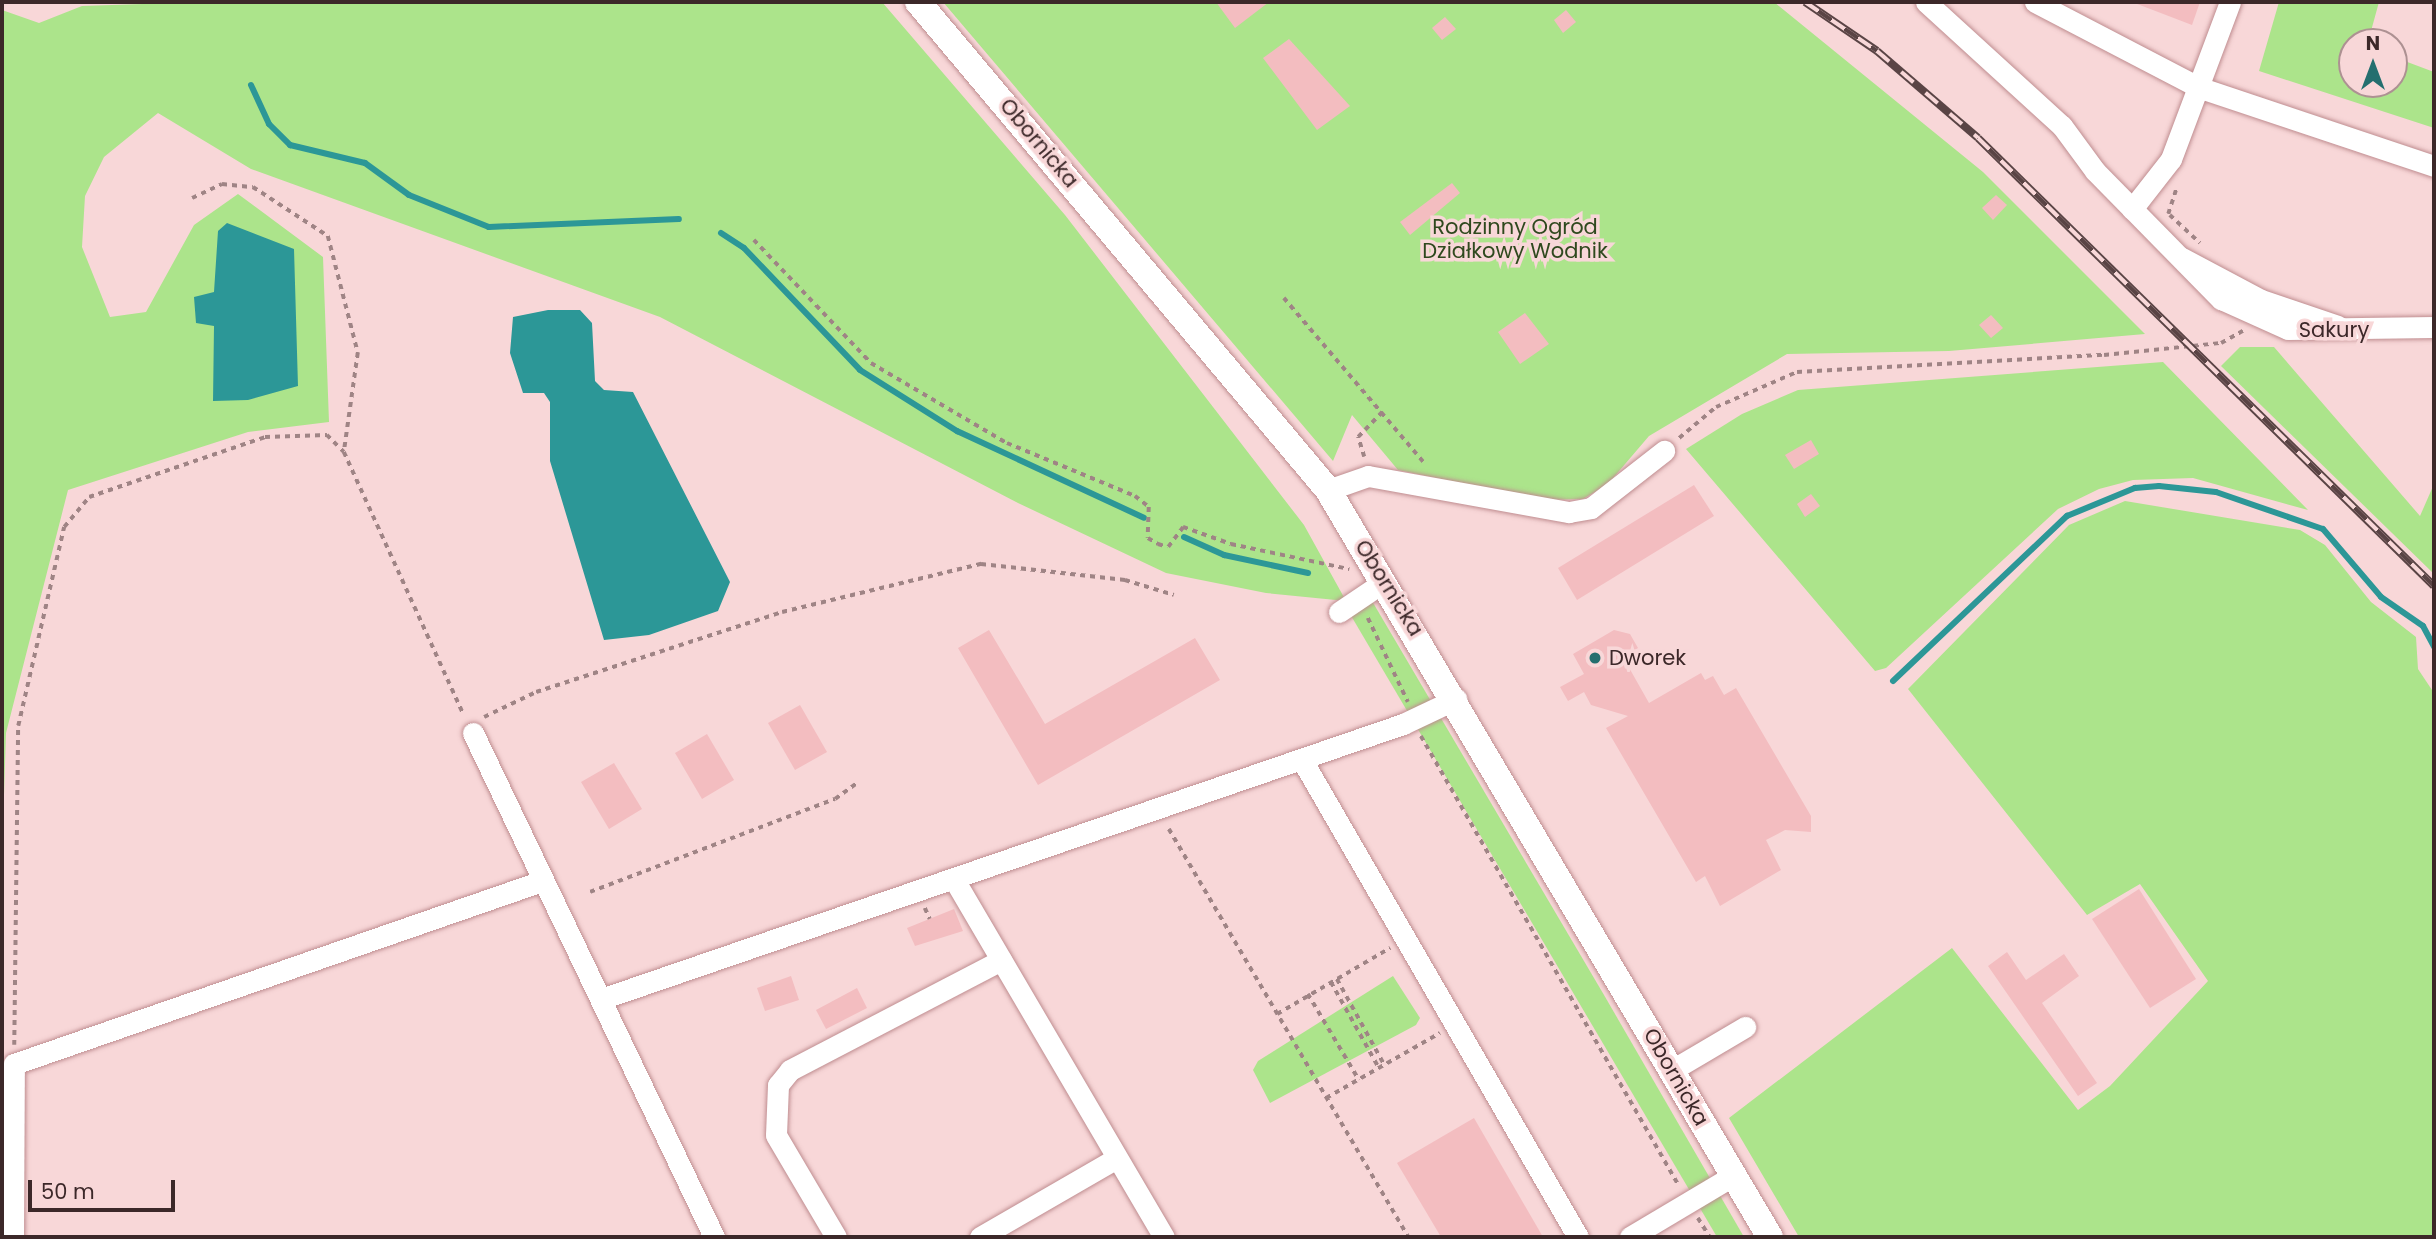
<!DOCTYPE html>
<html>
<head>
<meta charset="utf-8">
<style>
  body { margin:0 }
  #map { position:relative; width:2436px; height:1239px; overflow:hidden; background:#f8d7d8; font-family:Poppins,sans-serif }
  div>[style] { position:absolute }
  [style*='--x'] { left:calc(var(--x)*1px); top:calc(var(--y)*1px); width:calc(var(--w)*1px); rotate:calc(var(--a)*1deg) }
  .green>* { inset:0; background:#ace48b }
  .water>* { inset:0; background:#2c9797 }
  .stream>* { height:6px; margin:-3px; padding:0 3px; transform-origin:3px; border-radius:3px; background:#2c9797 }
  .building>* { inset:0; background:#f3bdc0 }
  .path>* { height:3.5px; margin-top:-1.75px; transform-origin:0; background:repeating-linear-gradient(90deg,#9f8485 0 5px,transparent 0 10px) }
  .roads { filter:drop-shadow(0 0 2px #bf8d90) drop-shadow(0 0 2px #bf8d90) }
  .minor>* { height:21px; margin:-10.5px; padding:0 10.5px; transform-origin:10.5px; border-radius:10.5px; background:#fff }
  .major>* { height:26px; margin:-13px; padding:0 13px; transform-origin:13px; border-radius:13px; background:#fff }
  .rail>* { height:8px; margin-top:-4px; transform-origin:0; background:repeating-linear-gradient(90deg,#f8d7d8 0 16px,#5a4445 0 32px); box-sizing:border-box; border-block:2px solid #5a4445 }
  .dots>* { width:19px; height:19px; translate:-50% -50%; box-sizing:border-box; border:4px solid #f8d7d8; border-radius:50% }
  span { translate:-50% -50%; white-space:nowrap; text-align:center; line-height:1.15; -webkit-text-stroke:7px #f8d7d8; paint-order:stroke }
  .street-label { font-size:21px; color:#3c2829 }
  .park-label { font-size:21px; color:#2f491e }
  .poi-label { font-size:21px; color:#3c2829 }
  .left { translate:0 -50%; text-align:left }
  .frame { position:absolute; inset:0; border:4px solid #3c2829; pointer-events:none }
  .north { position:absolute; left:2338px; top:28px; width:70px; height:70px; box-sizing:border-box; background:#f8d7d8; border:2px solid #ad9192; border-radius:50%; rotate:0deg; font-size:19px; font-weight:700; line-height:28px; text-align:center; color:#3c2829 }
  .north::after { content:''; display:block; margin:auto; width:24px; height:32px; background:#246f6f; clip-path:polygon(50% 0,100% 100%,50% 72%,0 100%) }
  .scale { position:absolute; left:28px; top:1180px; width:147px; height:32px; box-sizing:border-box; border:4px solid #3c2829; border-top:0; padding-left:9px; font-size:21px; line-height:24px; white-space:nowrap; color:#3c2829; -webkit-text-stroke:5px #f8d7d8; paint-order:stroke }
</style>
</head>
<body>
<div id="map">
  <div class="green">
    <div style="clip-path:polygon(203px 2px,882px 2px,1065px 215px,1304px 525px,1346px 601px,1266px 593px,1166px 573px,1018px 503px,660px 317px,251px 169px,158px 113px,104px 157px,85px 196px,82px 247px,110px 317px,146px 312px,194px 225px,238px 194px,323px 257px,329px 422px,248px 432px,68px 490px,6px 733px,2px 858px,2px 10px,39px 23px,82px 6px)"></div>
    <div style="clip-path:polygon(943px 2px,1774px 2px,1983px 172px,2145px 334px,1949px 351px,1787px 354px,1649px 436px,1608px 484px,1583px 499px,1541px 500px,1398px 470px,1352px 415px,1333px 461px)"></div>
    <div style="clip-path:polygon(2279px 2px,2379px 2px,2368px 42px,2352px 42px,2352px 84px,2394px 84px,2394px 57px,2434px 72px,2434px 128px,2259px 71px)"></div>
    <div style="clip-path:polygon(2240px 347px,2274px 347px,2420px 516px,2434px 484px,2434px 574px,2221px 366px)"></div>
    <div style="clip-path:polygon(2163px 362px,2308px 510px,2193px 478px,2133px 480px,2099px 489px,2058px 509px,1886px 668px,1875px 671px,1686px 449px,1742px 414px,1798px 390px)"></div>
    <div style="clip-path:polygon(2125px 501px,2300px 530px,2325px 545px,2371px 602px,2416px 637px,2418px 669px,2434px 693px,2434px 1237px,1799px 1237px,1729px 1118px,1952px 948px,2078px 1110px,2110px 1086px,2208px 981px,2140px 884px,2087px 915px,1908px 689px,2069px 525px)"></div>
    <div style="clip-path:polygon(1372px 601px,1604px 995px,1744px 1237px,1717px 1237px,1350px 614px)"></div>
    <div style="clip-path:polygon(1393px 976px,1420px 1018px,1416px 1025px,1270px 1103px,1253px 1070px,1258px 1061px)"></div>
  </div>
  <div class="water">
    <div style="clip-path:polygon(227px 223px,294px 249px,298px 386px,248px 400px,213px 401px,214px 326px,196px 323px,194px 297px,214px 292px,218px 231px)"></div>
    <div style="clip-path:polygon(548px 310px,580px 310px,592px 323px,595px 381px,604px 390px,633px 392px,730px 582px,718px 611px,649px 635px,604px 640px,550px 461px,550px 402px,544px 393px,523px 393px,510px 353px,513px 317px)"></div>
  </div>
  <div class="stream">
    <div style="--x:251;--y:85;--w:43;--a:65.2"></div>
    <div style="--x:269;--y:124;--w:30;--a:45"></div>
    <div style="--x:290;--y:145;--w:77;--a:13.5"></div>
    <div style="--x:365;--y:163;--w:54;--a:36"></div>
    <div style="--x:409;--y:195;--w:86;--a:21.8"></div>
    <div style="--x:489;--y:227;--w:190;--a:-2.4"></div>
    <div style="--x:721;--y:233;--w:27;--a:33"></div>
    <div style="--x:744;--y:248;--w:168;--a:46.4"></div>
    <div style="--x:860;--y:370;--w:115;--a:32.2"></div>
    <div style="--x:957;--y:431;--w:206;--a:24.9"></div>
    <div style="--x:1184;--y:537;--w:44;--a:24.2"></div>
    <div style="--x:1224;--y:555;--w:86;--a:12.1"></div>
    <div style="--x:1893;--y:681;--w:240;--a:-43.5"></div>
    <div style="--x:2067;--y:516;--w:74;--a:-22.4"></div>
    <div style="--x:2135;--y:488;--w:24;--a:-5"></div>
    <div style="--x:2159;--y:486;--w:57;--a:6"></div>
    <div style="--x:2216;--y:492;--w:113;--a:19.1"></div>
    <div style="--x:2323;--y:529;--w:89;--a:49.5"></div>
    <div style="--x:2381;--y:597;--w:51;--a:34.6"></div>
    <div style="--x:2423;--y:626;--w:24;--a:62"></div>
  </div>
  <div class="building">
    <div style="clip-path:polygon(1216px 2px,1269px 2px,1235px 28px)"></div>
    <div style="clip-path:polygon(2132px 2px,2200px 2px,2192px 25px)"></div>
    <div style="clip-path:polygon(1566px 10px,1576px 22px,1563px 33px,1554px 20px)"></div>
    <div style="clip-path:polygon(1445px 17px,1456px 29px,1442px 40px,1432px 28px)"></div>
    <div style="clip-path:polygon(1289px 39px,1350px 106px,1317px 130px,1263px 58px)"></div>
    <div style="clip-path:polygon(1452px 183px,1460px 193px,1410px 235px,1400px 222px)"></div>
    <div style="clip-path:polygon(1996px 195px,2007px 205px,1993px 220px,1982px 208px)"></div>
    <div style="clip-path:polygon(1525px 313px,1549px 344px,1520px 364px,1498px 332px)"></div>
    <div style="clip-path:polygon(1991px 315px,2003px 328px,1991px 338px,1979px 325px)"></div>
    <div style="clip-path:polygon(1811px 440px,1819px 454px,1794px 469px,1785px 455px)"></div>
    <div style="clip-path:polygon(1694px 485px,1714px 516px,1577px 600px,1558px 568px)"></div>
    <div style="clip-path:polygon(1811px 494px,1820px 506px,1805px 517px,1797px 504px)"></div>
    <div style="clip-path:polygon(989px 630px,1045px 724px,1195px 638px,1220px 680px,1038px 785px,958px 648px)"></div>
    <div style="clip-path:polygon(1614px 630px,1630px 634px,1638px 648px,1623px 657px,1649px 703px,1701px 673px,1705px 680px,1713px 676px,1724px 695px,1736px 688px,1811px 816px,1811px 832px,1785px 830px,1766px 840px,1781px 870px,1720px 906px,1705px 876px,1696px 882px,1606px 728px,1628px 716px,1591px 705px,1584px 692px,1568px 701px,1560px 687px,1584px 674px,1573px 654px)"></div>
    <div style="clip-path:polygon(800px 705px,827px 752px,795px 770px,768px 723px)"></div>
    <div style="clip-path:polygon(707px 734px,734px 780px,702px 799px,675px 753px)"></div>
    <div style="clip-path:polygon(614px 763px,642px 809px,609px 829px,581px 782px)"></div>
    <div style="clip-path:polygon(2139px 889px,2196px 979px,2150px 1008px,2092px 919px)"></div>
    <div style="clip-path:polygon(954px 909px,963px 931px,915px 946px,907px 928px)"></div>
    <div style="clip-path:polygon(2007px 952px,2026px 980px,2064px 954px,2079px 976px,2042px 1003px,2097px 1083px,2078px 1096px,1988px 966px)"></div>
    <div style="clip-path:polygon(791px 976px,799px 1000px,765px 1011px,757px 988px)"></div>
    <div style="clip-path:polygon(857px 988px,867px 1008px,826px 1029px,816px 1010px)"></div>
    <div style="clip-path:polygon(1474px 1118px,1543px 1237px,1441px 1237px,1397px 1163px)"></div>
  </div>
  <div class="path">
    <div style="--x:192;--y:198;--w:33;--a:-25"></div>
    <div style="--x:222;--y:184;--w:31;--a:6"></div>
    <div style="--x:253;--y:187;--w:90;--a:33.2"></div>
    <div style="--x:328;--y:236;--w:121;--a:75.6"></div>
    <div style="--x:358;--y:353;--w:100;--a:98"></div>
    <div style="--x:344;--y:452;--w:289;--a:65.5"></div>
    <div style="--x:2168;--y:214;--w:29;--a:-72"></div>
    <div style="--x:2170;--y:215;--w:41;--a:43"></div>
    <div style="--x:754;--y:240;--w:170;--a:46.4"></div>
    <div style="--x:871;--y:363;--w:158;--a:30.5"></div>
    <div style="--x:1007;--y:443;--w:139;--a:22.5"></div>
    <div style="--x:1135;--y:496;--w:18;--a:38"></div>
    <div style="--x:1149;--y:507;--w:31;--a:92"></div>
    <div style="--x:1148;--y:538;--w:12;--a:31"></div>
    <div style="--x:1158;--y:544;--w:10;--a:17"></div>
    <div style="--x:1168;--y:547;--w:25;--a:-53"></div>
    <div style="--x:1183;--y:527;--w:51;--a:19.5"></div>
    <div style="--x:1231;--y:544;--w:121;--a:12"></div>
    <div style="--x:1284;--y:298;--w:219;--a:49.6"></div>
    <div style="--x:1679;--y:438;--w:48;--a:-40"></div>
    <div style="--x:1716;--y:407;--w:88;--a:-23.4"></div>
    <div style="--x:1797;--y:372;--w:307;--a:-3.2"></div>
    <div style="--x:2104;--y:355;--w:118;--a:-5.9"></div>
    <div style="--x:2221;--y:343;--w:25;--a:-29"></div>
    <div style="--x:1364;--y:457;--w:21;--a:-107"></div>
    <div style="--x:1358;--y:437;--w:35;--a:-46"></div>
    <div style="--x:1368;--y:618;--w:93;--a:64.5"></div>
    <div style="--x:484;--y:717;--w:58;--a:-25.7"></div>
    <div style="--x:536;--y:692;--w:259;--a:-18"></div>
    <div style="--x:782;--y:612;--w:205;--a:-13.6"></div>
    <div style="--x:981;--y:564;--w:145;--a:6.3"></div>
    <div style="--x:1125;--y:580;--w:51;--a:17"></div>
    <div style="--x:1421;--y:736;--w:516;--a:60.16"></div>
    <div style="--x:1169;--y:829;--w:473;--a:59.6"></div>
    <div style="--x:590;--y:892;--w:262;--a:-20.8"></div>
    <div style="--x:835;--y:799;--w:26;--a:-36"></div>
    <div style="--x:925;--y:908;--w:12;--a:66"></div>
    <div style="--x:1337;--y:979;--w:97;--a:61.1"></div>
    <div style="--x:1331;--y:982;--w:98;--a:60.8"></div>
    <div style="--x:1308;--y:994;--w:100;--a:59.3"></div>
    <div style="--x:1277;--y:1014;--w:131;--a:-30.3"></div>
    <div style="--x:14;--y:1045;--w:319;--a:-89.3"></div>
    <div style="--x:18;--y:726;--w:204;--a:-77"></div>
    <div style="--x:64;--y:527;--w:39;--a:-50"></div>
    <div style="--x:89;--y:497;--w:186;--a:-18.8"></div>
    <div style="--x:265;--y:437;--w:62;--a:-1.8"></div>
    <div style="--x:327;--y:435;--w:24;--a:45"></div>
    <div style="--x:1326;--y:1098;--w:131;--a:-29.7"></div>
    <div style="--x:1698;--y:1218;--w:22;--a:58"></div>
  </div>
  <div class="roads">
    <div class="minor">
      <div style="--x:1926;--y:2;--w:184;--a:42.4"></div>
      <div style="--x:2062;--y:126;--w:56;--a:53.7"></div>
      <div style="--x:2095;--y:171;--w:180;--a:45.5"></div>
      <div style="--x:2221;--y:299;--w:73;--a:24.1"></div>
      <div style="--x:2288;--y:329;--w:146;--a:-0.8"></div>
      <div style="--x:2035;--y:2;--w:184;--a:27.5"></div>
      <div style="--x:2198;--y:87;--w:249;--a:18.5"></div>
      <div style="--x:2132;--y:209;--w:63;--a:-52"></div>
      <div style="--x:2171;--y:159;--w:168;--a:-69.4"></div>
      <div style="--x:2182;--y:258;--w:89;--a:28"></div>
      <div style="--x:2261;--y:300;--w:81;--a:18.7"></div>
      <div style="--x:1328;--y:490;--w:42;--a:-19.3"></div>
      <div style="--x:1368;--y:476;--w:204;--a:10.2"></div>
      <div style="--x:1569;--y:512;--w:22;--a:-10"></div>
      <div style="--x:1591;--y:508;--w:93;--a:-38"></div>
      <div style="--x:1339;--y:612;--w:55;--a:-34"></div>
      <div style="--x:473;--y:733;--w:559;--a:64.44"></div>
      <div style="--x:1302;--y:760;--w:551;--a:59.95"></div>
      <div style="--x:955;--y:881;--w:413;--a:59.6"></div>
      <div style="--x:604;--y:998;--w:845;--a:-18.93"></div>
      <div style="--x:1403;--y:724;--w:59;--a:-25.3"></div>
      <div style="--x:1672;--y:1070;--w:85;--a:-30.5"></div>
      <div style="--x:13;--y:1237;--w:173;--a:-89.7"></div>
      <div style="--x:14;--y:1064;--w:559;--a:-19.12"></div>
      <div style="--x:836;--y:1237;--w:118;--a:-120.5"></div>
      <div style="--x:776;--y:1135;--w:50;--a:-87.7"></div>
      <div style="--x:778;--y:1085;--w:19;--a:-51"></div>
      <div style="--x:790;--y:1070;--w:238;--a:-27.5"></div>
      <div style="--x:980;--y:1237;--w:158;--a:-30"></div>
      <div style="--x:1630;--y:1237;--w:121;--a:-30.8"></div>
    </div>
    <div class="major">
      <div style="--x:918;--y:2;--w:637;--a:49.96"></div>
      <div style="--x:1328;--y:490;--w:868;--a:59.39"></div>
    </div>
  </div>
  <div class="rail">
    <div style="--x:1805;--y:2;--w:87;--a:34.2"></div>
    <div style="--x:1877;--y:51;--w:133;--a:40.7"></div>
    <div style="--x:1978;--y:138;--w:639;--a:44.49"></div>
  </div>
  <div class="dots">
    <div style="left:1595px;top:658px;background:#246f6f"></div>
  </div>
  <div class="street-label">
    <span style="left:1039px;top:143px;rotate:50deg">Obornicka</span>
    <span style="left:2334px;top:330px">Sakury</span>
    <span style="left:1389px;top:588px;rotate:58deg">Obornicka</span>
    <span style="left:1676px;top:1077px;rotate:60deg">Obornicka</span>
  </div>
  <div class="park-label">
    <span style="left:1515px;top:239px">Rodzinny Ogród<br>Działkowy Wodnik</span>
  </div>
  <div class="poi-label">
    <span class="left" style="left:1609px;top:658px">Dworek</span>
  </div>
  <div class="frame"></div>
  <div class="north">N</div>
  <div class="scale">50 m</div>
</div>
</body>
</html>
